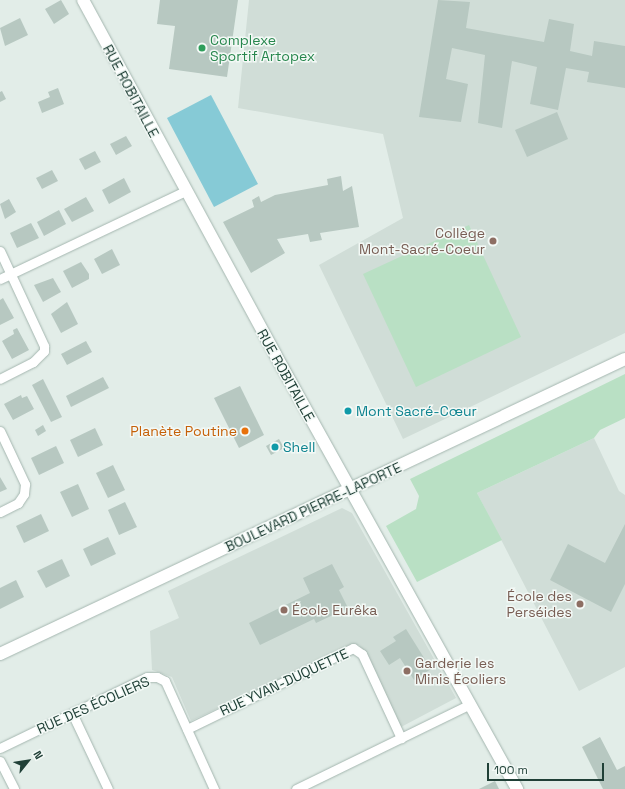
<!DOCTYPE html>
<html>
<head>
<meta charset="utf-8">
<style>
  body { margin:0 }
  #map { position:relative; width:625px; height:789px; overflow:hidden; background:#e2ede8; font-family:"Space Grotesk",sans-serif }
  div>[style] { position:absolute }
  [style*='--x'] { left:calc(var(--x)*1px); top:calc(var(--y)*1px); width:calc(var(--w)*1px); rotate:calc(var(--a)*1deg) }
  .built>* { inset:0; background:#d0ddd7 }
  .green>* { inset:0; background:#b9e0c4 }
  .water>* { inset:0; background:#86cad6 }
  .building>* { inset:0; background:#b7c8c1 }
  .roads { filter:drop-shadow(0 0 1px #a4b6af) drop-shadow(0 0 1px #a4b6af) }
  .street>* { height:9px; margin:-4.5px; padding:0 4.5px; transform-origin:4.5px; border-radius:4.5px; background:#fff }
  .secondary>* { height:12px; margin:-6px; padding:0 6px; transform-origin:6px; border-radius:6px; background:#fff }
  .dots>* { width:11px; height:11px; translate:-50% -50%; box-sizing:border-box; border:2px solid #f3f9f6; border-radius:50% }
  span { translate:-50% -50%; white-space:nowrap; text-align:center; line-height:1.15; -webkit-text-stroke:3px #f3f9f6; paint-order:stroke }
  .leisure-label { font-size:14px; color:#27864d }
  .left { translate:0 -50%; text-align:left }
  .street-label { font-size:14px; color:#204037 }
  .education-label { font-size:14px; color:#785e54 }
  .right { translate:-100% -50%; text-align:right }
  .culture-label { font-size:14px; color:#0d838f }
  .food-label { font-size:14px; color:#c56008 }
  .north { position:absolute; left:8px; top:741px; width:40px; height:40px; -webkit-text-stroke:3px #f3f9f6; paint-order:stroke; rotate:60deg; font-size:11px; font-weight:700; line-height:16px; text-align:center; color:#204037 }
  .north::after { content:''; display:block; margin:auto; width:14px; height:18px; background:#204037; clip-path:polygon(50% 0,100% 100%,50% 72%,0 100%) }
  .scale { position:absolute; left:487px; top:763px; width:117px; height:18px; box-sizing:border-box; border:2px solid #204037; border-top:0; padding-left:5px; font-size:12px; line-height:14px; white-space:nowrap; color:#204037; -webkit-text-stroke:3px #f3f9f6; paint-order:stroke }
</style>
</head>
<body>
<div id="map">
  <div class="built">
    <div style="clip-path:polygon(249px 0,625px 0,625px 333px,403px 439px,319px 265px,403px 218px,383px 134px,238px 108px)"></div>
    <div style="clip-path:polygon(594px 438px,619px 491px,625px 495px,625px 667px,579px 691px,477px 493px)"></div>
    <div style="clip-path:polygon(342px 508px,352px 513px,456px 698px,401px 727px,359px 645px,350px 646px,191px 721px,172px 677px,152px 670px,150px 631px,179px 618px,168px 591px)"></div>
  </div>
  <div class="green">
    <div style="clip-path:polygon(469px 225px,521px 337px,416px 387px,363px 274px)"></div>
    <div style="clip-path:polygon(625px 374px,625px 418px,600px 430px,594px 438px,477px 493px,502px 540px,417px 582px,386px 526px,416px 509px,419px 496px,410px 479px)"></div>
  </div>
  <div class="water">
    <div style="clip-path:polygon(211px 95px,258px 184px,214px 207px,167px 118px)"></div>
  </div>
  <div class="building">
    <div style="clip-path:polygon(61px 0,69px 14px,54px 24px,45px 9px)"></div>
    <div style="clip-path:polygon(160px 0,238px 0,227px 77px,169px 69px,175px 26px,157px 24px)"></div>
    <div style="clip-path:polygon(438px 0,470px 2px,466px 28px,544px 42px,549px 19px,574px 24px,570px 51px,592px 56px,594px 41px,625px 46px,625px 88px,587px 82px,589px 72px,566px 68px,558px 110px,530px 104px,537px 67px,512px 61px,502px 128px,478px 123px,485px 55px,452px 48px,446px 79px,468px 84px,461px 122px,419px 117px)"></div>
    <div style="clip-path:polygon(20px 18px,28px 35px,5px 46px,0 28px)"></div>
    <div style="clip-path:polygon(58px 88px,64px 104px,42px 113px,38px 102px,50px 97px,48px 92px)"></div>
    <div style="clip-path:polygon(2px 91px,6px 99px,0 102px,0 92px)"></div>
    <div style="clip-path:polygon(557px 112px,568px 139px,527px 157px,515px 130px)"></div>
    <div style="clip-path:polygon(126px 136px,132px 146px,116px 155px,110px 144px)"></div>
    <div style="clip-path:polygon(95px 151px,101px 162px,85px 170px,79px 159px)"></div>
    <div style="clip-path:polygon(52px 170px,58px 181px,42px 189px,36px 178px)"></div>
    <div style="clip-path:polygon(341px 176px,343px 191px,352px 186px,359px 227px,320px 233px,322px 240px,310px 242px,308px 234px,277px 239px,285px 253px,251px 273px,223px 222px,254px 207px,252px 200px,259px 196px,261px 202px,275px 195px,328px 185px,327px 179px)"></div>
    <div style="clip-path:polygon(124px 178px,131px 192px,109px 204px,102px 190px)"></div>
    <div style="clip-path:polygon(86px 197px,94px 211px,72px 222px,64px 209px)"></div>
    <div style="clip-path:polygon(9px 199px,16px 212px,5px 219px,0 204px)"></div>
    <div style="clip-path:polygon(59px 210px,66px 224px,44px 236px,37px 222px)"></div>
    <div style="clip-path:polygon(31px 223px,39px 238px,17px 248px,10px 233px)"></div>
    <div style="clip-path:polygon(112px 249px,120px 265px,102px 274px,94px 259px)"></div>
    <div style="clip-path:polygon(81px 262px,89px 274px,89px 279px,72px 288px,63px 271px)"></div>
    <div style="clip-path:polygon(53px 278px,61px 292px,43px 302px,34px 285px)"></div>
    <div style="clip-path:polygon(3px 298px,14px 318px,0 325px,0 300px)"></div>
    <div style="clip-path:polygon(67px 302px,78px 324px,61px 333px,51px 314px)"></div>
    <div style="clip-path:polygon(17px 328px,29px 350px,12px 359px,2px 341px,14px 334px,13px 330px)"></div>
    <div style="clip-path:polygon(86px 341px,92px 352px,67px 365px,61px 354px)"></div>
    <div style="clip-path:polygon(103px 377px,109px 388px,71px 407px,66px 396px)"></div>
    <div style="clip-path:polygon(43px 379px,62px 417px,51px 422px,32px 385px)"></div>
    <div style="clip-path:polygon(240px 386px,264px 435px,239px 448px,214px 398px)"></div>
    <div style="clip-path:polygon(21px 395px,22px 398px,27px 396px,34px 409px,13px 420px,4px 404px)"></div>
    <div style="clip-path:polygon(43px 425px,46px 431px,38px 436px,35px 430px)"></div>
    <div style="clip-path:polygon(95px 428px,103px 445px,78px 457px,70px 440px)"></div>
    <div style="clip-path:polygon(279px 439px,284px 448px,271px 455px,266px 446px)"></div>
    <div style="clip-path:polygon(56px 446px,64px 463px,39px 475px,31px 458px)"></div>
    <div style="clip-path:polygon(113px 465px,125px 490px,108px 498px,96px 473px)"></div>
    <div style="clip-path:polygon(0 477px,7px 489px,0 492px)"></div>
    <div style="clip-path:polygon(78px 484px,89px 509px,72px 517px,60px 492px)"></div>
    <div style="clip-path:polygon(125px 502px,137px 527px,119px 535px,108px 510px)"></div>
    <div style="clip-path:polygon(41px 514px,49px 531px,24px 543px,16px 526px)"></div>
    <div style="clip-path:polygon(625px 524px,625px 584px,611px 612px,550px 580px,568px 544px,605px 563px)"></div>
    <div style="clip-path:polygon(108px 537px,116px 554px,91px 566px,83px 549px)"></div>
    <div style="clip-path:polygon(62px 559px,70px 576px,46px 588px,37px 571px)"></div>
    <div style="clip-path:polygon(332px 564px,344px 587px,339px 590px,348px 608px,316px 623px,314px 619px,260px 645px,249px 623px,310px 593px,303px 578px)"></div>
    <div style="clip-path:polygon(16px 580px,24px 597px,0 609px,0 588px)"></div>
    <div style="clip-path:polygon(406px 629px,431px 669px,414px 680px,400px 658px,389px 665px,380px 651px,396px 641px,393px 637px)"></div>
    <div style="clip-path:polygon(600px 737px,617px 770px,625px 766px,625px 789px,603px 789px,582px 747px)"></div>
    <div style="clip-path:polygon(495px 781px,499px 789px,479px 789px)"></div>
  </div>
  <div class="roads">
    <div class="street">
      <div style="--x:0;--y:251;--w:105;--a:65.1"></div>
      <div style="--x:44;--y:346;--w:5;--a:90"></div>
      <div style="--x:44;--y:351;--w:16;--a:135"></div>
      <div style="--x:33;--y:362;--w:37;--a:153"></div>
      <div style="--x:0;--y:279;--w:205;--a:-25.4"></div>
      <div style="--x:0;--y:431;--w:59;--a:64.7"></div>
      <div style="--x:25;--y:484;--w:10;--a:96"></div>
      <div style="--x:24;--y:494;--w:11;--a:124"></div>
      <div style="--x:18;--y:503;--w:20;--a:153"></div>
      <div style="--x:72;--y:713;--w:84;--a:64.7"></div>
      <div style="--x:187;--y:729;--w:185;--a:-26"></div>
      <div style="--x:353;--y:648;--w:11;--a:34"></div>
      <div style="--x:362;--y:654;--w:93;--a:65.1"></div>
      <div style="--x:0;--y:748;--w:163;--a:-25.8"></div>
      <div style="--x:147;--y:677;--w:10;--a:0"></div>
      <div style="--x:157;--y:677;--w:9;--a:27"></div>
      <div style="--x:165;--y:681;--w:119;--a:65.6"></div>
      <div style="--x:0;--y:761;--w:31;--a:63"></div>
      <div style="--x:296;--y:789;--w:194;--a:-26"></div>
    </div>
    <div class="secondary">
      <div style="--x:83;--y:0;--w:403;--a:61.5"></div>
      <div style="--x:275;--y:354;--w:498;--a:60.9"></div>
      <div style="--x:0;--y:654;--w:691;--a:-25.27"></div>
    </div>
  </div>
  <div class="dots">
    <div style="left:202px;top:48px;background:#2e9e5b"></div>
    <div style="left:493px;top:241px;background:#8d6e63"></div>
    <div style="left:348px;top:411px;background:#0f9aa8"></div>
    <div style="left:245px;top:431px;background:#e8710a"></div>
    <div style="left:275px;top:447px;background:#0f9aa8"></div>
    <div style="left:580px;top:604px;background:#8d6e63"></div>
    <div style="left:284px;top:610px;background:#8d6e63"></div>
    <div style="left:407px;top:671px;background:#8d6e63"></div>
  </div>
  <div class="leisure-label">
    <span class="left" style="left:210px;top:48px">Complexe<br>Sportif Artopex</span>
  </div>
  <div class="street-label">
    <span style="left:131px;top:91px;rotate:62deg">RUE ROBITAILLE</span>
    <span style="left:286px;top:375px;rotate:61deg">RUE ROBITAILLE</span>
    <span style="left:313px;top:507px;rotate:-25deg">BOULEVARD PIERRE-LAPORTE</span>
    <span style="left:284px;top:682px;rotate:-25deg">RUE YVAN-DUQUETTE</span>
    <span style="left:93px;top:705px;rotate:-24deg">RUE DES ÉCOLIERS</span>
  </div>
  <div class="education-label">
    <span class="right" style="left:485px;top:241px">Collège<br>Mont-Sacré-Coeur</span>
    <span class="right" style="left:572px;top:604px">École des<br>Perséides</span>
    <span class="left" style="left:292px;top:610px">École Eurêka</span>
    <span class="left" style="left:415px;top:671px">Garderie les<br>Minis Écoliers</span>
  </div>
  <div class="culture-label">
    <span class="left" style="left:356px;top:411px">Mont Sacré-Cœur</span>
    <span class="left" style="left:283px;top:447px">Shell</span>
  </div>
  <div class="food-label">
    <span class="right" style="left:237px;top:431px">Planète Poutine</span>
  </div>
  <div class="north">N</div>
  <div class="scale">100 m</div>
</div>
</body>
</html>
